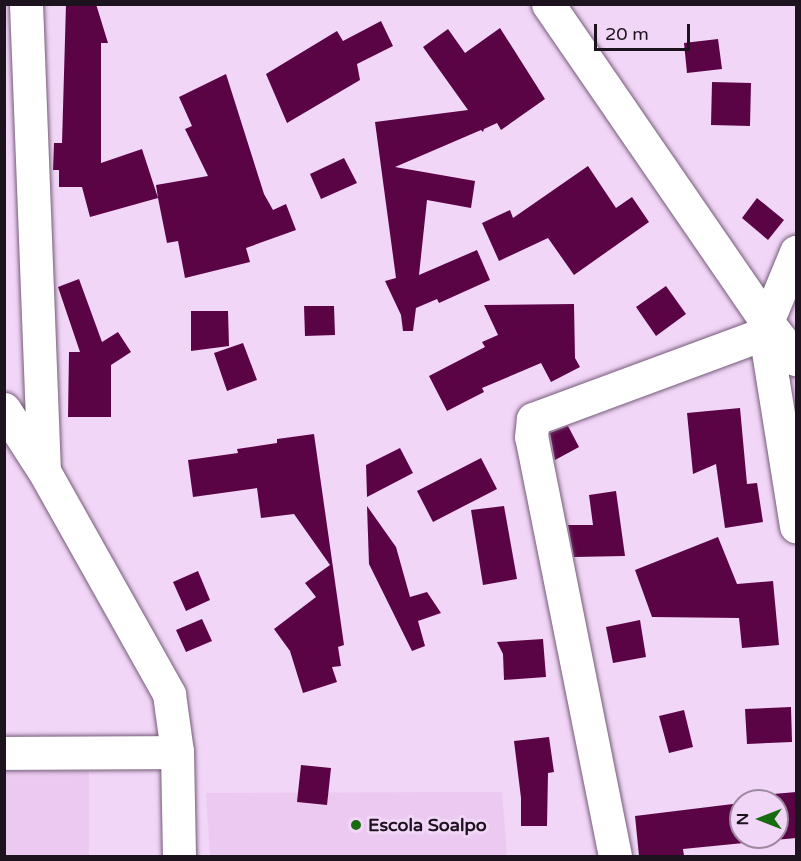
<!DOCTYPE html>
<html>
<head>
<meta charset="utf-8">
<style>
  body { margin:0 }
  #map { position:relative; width:801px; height:861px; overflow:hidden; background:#f2d6f7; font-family:"Varela Round",sans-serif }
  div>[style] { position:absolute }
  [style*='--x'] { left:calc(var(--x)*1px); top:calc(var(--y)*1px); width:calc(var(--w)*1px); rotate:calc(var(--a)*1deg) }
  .built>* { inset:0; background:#ebc9f0 }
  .building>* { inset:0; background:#5b0445 }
  .roads { filter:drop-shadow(0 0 2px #745b78) drop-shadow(0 0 2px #745b78) }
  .street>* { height:33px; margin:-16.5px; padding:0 16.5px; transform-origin:16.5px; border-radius:16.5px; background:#fff }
  .dots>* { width:16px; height:16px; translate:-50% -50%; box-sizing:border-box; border:3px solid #f2d6f7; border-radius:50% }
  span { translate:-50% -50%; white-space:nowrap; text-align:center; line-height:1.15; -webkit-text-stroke:6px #f2d6f7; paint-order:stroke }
  .poi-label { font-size:18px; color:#1d131e; font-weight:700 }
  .left { translate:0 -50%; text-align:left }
  .frame { position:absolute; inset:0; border:6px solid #1d131e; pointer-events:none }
  .north { position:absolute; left:729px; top:789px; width:60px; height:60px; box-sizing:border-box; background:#f2d6f7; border:2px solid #9d88a0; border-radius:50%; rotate:270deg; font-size:16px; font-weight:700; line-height:24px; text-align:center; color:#1d131e }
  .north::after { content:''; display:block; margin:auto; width:21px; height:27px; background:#196b10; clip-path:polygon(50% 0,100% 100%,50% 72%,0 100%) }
  .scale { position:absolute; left:594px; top:24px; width:96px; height:27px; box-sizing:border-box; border:3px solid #1d131e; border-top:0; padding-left:8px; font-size:18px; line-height:21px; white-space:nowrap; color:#1d131e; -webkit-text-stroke:4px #f2d6f7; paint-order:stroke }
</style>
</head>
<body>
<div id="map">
  <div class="built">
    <div style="clip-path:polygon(5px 771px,89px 771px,89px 856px,5px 856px)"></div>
    <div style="clip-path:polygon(502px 792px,507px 856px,210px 856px,206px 793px)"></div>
  </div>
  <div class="building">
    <div style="clip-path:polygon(66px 4px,96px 4px,108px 43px,101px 43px,101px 163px,142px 149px,158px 198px,156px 185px,208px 176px,185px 129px,192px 126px,179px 97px,226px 74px,264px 194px,273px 210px,286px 204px,296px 230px,246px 248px,250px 262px,185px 278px,178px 241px,167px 243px,158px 198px,90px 217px,82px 187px,59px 187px,59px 170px,53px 170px,54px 143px,62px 143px)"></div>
    <div style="clip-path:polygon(381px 21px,393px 46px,357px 64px,360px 80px,287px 123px,266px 74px,337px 31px,343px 41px)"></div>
    <div style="clip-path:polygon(500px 28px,545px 99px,501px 130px,497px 123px,484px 129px,483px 132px,481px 130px,395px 167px,475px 181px,471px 208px,427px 200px,419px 275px,477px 250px,490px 280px,439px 303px,437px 299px,416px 308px,413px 331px,403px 331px,401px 315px,385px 281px,396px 278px,375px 122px,468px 110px,423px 47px,448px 29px,465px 53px)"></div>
    <div style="clip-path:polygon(718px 39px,722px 69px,687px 73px,684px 43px)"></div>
    <div style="clip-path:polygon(712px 82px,751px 83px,750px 126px,711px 125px)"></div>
    <div style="clip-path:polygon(344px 158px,357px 183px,321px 199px,310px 174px)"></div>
    <div style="clip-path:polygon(588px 166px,616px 208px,632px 197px,649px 222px,574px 275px,548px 238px,499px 261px,482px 223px,510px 210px,513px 218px)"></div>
    <div style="clip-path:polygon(757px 198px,784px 220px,768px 240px,742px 218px)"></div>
    <div style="clip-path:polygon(79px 279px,102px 342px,118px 332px,131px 352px,111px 365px,111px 417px,68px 417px,69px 352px,80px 352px,58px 287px)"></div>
    <div style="clip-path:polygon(666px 286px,686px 314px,656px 336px,636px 307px)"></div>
    <div style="clip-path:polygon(574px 304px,575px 358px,580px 367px,551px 382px,541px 363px,482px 388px,484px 392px,447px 411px,429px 376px,485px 347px,482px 342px,498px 335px,484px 305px)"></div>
    <div style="clip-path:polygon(304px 306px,334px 306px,335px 335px,305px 336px)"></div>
    <div style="clip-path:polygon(191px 311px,228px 311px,229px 346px,191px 351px)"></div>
    <div style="clip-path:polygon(243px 343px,257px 380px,227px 391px,214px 353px)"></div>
    <div style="clip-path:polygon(740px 408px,747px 484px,757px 483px,763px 522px,725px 528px,716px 464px,693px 474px,687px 413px)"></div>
    <div style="clip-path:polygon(568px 426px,579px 447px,555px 460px,550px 433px)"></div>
    <div style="clip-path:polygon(314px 434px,344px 645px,338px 647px,341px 666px,332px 667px,337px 682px,303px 693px,290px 651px,274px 629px,316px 597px,305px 583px,330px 565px,294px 514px,261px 518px,257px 488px,193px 497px,188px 460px,238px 453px,237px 449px,277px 443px,277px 439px)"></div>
    <div style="clip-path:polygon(400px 448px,413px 473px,367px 497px,366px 465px)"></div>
    <div style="clip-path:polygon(481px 458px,497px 489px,433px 522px,417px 491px)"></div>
    <div style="clip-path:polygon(616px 491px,625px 556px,574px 557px,568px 525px,593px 525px,589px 495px)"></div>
    <div style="clip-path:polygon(367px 506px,396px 547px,410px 597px,427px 592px,441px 613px,418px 621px,425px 646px,412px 651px,369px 564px)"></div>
    <div style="clip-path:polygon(504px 506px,517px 579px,483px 585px,471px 510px)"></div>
    <div style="clip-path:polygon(718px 537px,737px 584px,773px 581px,779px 645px,742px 648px,739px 618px,652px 617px,635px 570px)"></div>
    <div style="clip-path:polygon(198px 571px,210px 600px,186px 611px,173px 582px)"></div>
    <div style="clip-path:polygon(202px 619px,212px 641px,186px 652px,176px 630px)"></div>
    <div style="clip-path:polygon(640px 620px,646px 657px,613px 663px,606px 627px)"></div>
    <div style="clip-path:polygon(543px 639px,546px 677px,504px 680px,503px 654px,497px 642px)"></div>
    <div style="clip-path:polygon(791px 707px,792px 742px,747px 744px,745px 709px)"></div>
    <div style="clip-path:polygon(684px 710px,693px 747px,669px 753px,659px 716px)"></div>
    <div style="clip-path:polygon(549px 737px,554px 772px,548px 773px,547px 826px,521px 826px,521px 798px,514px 741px)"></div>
    <div style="clip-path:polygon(301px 765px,331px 768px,327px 805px,297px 802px)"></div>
    <div style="clip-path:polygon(796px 792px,796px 838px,683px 849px,684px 856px,639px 856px,635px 816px,741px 803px,741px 837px,777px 837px,777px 801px,750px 801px,750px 796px)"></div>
  </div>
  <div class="roads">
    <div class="street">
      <div style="--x:26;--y:4;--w:466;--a:87.8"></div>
      <div style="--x:548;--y:4;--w:378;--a:55.5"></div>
      <div style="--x:762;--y:315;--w:56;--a:52.3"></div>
      <div style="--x:763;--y:320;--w:209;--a:80.9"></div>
      <div style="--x:767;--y:322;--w:76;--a:-67.5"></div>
      <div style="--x:4;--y:409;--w:74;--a:57.2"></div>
      <div style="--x:44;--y:471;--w:256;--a:60.7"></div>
      <div style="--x:169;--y:694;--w:59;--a:82.1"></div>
      <div style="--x:177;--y:752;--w:104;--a:88.9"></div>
      <div style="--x:4;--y:753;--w:173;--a:-0.3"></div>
      <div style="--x:615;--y:856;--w:427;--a:-101.3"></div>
      <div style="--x:531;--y:437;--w:18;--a:-84"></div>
      <div style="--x:533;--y:419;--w:248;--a:-20.3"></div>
    </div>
  </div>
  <div class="dots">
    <div style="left:356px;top:825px;background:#196b10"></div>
  </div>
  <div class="poi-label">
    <span class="left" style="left:368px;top:825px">Escola Soalpo</span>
  </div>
  <div class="frame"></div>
  <div class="north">N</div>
  <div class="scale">20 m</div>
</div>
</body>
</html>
